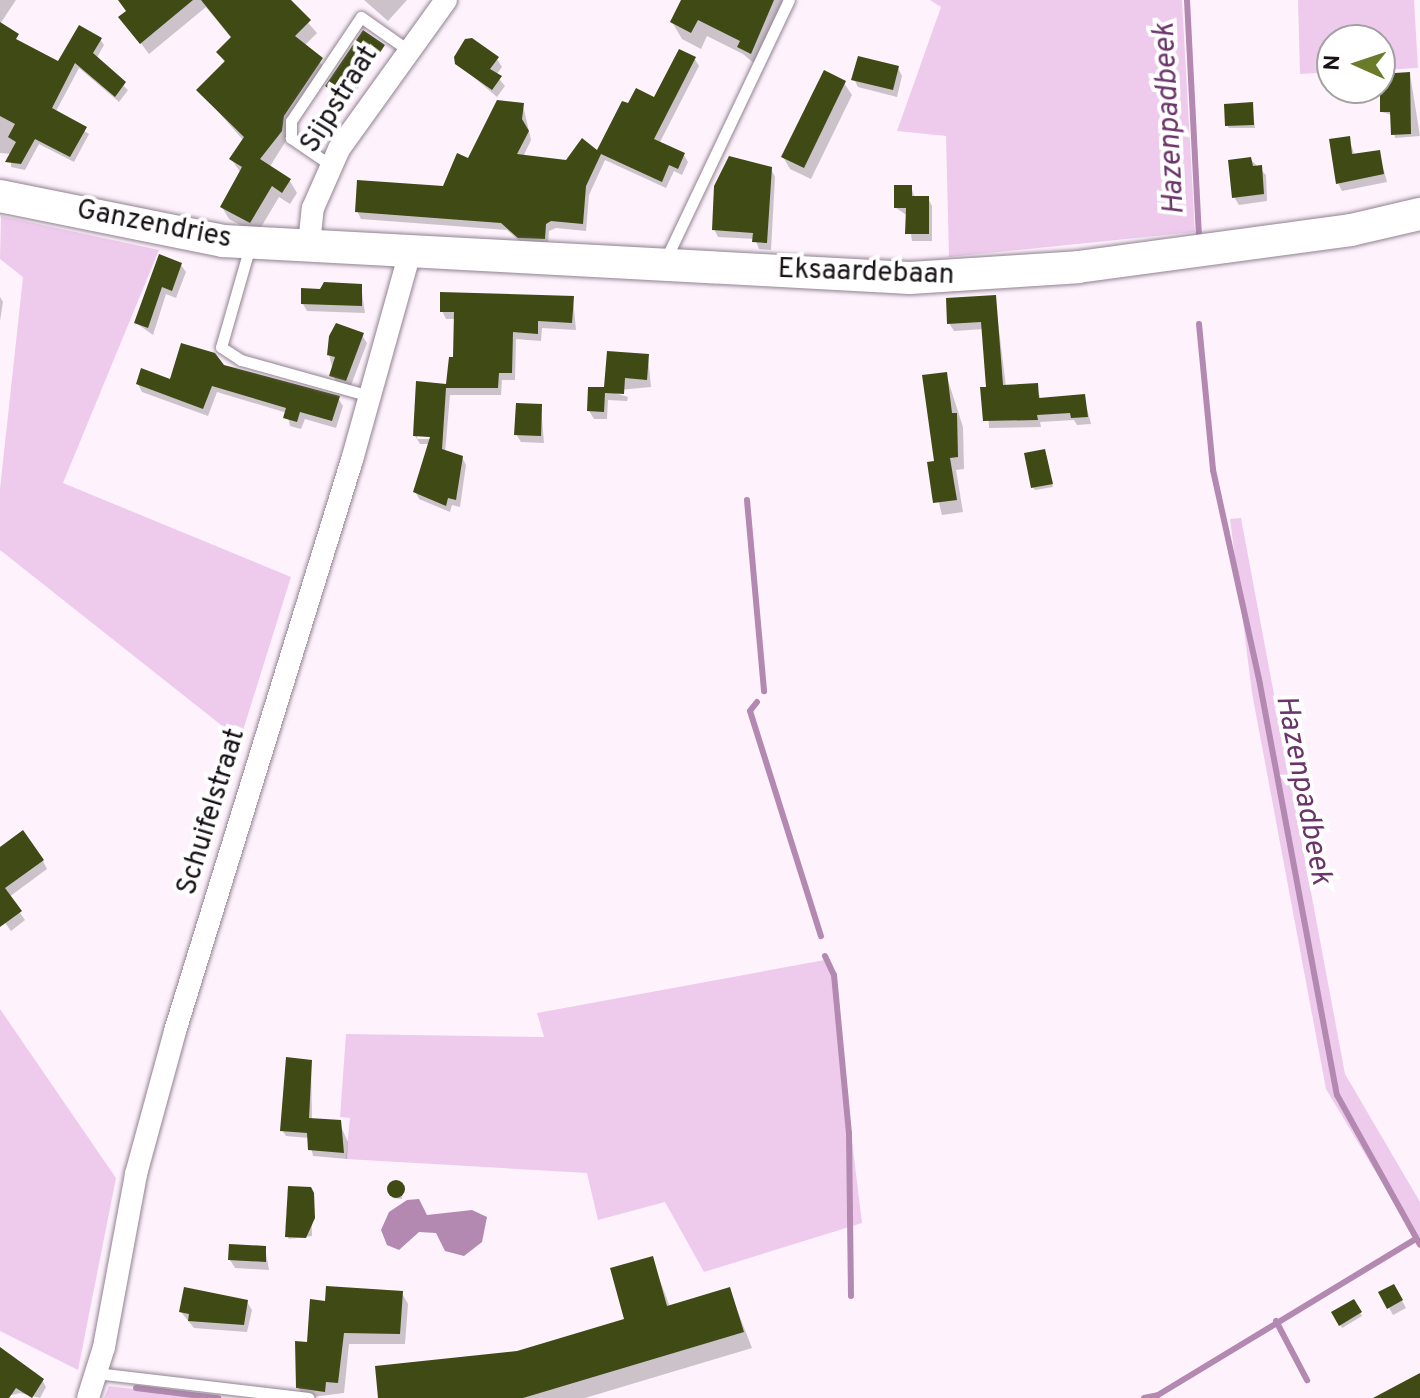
<!DOCTYPE html>
<html>
<head>
<meta charset="utf-8">
<style>
  body { margin:0 }
  #map { position:relative; width:1420px; height:1398px; overflow:hidden; background:#fef3fd; font-family:Overpass,sans-serif }
  div>[style] { position:absolute }
  [style*='--x'] { left:calc(var(--x)*1px); top:calc(var(--y)*1px); width:calc(var(--w)*1px); rotate:calc(var(--a)*1deg) }
  .green>* { inset:0; background:#eecbed }
  .water>* { inset:0; background:#b388b1 }
  .shadow>* { inset:0; background:#0003 }
  .stream>* { height:6px; margin:-3px; padding:0 3px; transform-origin:3px; border-radius:3px; background:#b388b1 }
  .building>* { inset:0; background:#3f4a15 }
  .round { border-radius:50% }
  .roads { filter:drop-shadow(0 0 2px #918190) drop-shadow(0 0 2px #918190) }
  .lane>* { height:11px; margin:-5.5px; padding:0 5.5px; transform-origin:5.5px; border-radius:5.5px; background:#fff }
  .street>* { height:22px; margin:-11px; padding:0 11px; transform-origin:11px; border-radius:11px; background:#fff }
  .secondary>* { height:32px; margin:-16px; padding:0 16px; transform-origin:16px; border-radius:16px; background:#fff }
  span { translate:-50% -50%; white-space:nowrap; text-align:center; line-height:1.15; -webkit-text-stroke:8px #fff; paint-order:stroke }
  .street-label { font-size:28px; color:#181217 }
  .water-label { font-size:30px; color:#6b356b; font-style:italic }
  .north { position:absolute; left:1316px; top:24px; width:80px; height:80px; box-sizing:border-box; background:#fff; border:2px solid #a3a0a2; border-radius:50%; rotate:273deg; font-size:22px; font-weight:700; line-height:32px; text-align:center; color:#181217 }
  .north::after { content:''; display:block; margin:auto; width:28px; height:36px; background:#6a7b2a; clip-path:polygon(50% 0,100% 100%,50% 72%,0 100%) }
</style>
</head>
<body>
<div id="map">
  <div class="green">
    <div style="clip-path:polygon(930px 0,1182px 0,1195px 232px,949px 257px,946px 136px,897px 131px,941px 7px)"></div>
    <div style="clip-path:polygon(1298px 0,1414px 0,1418px 68px,1380px 70px,1380px 40px,1332px 40px,1332px 72px,1300px 74px)"></div>
    <div style="clip-path:polygon(1px 216px,159px 250px,63px 483px,291px 577px,240px 740px,0 550px,0 489px,23px 277px,0 259px)"></div>
    <div style="clip-path:polygon(1241px 518px,1345px 1074px,1420px 1202px,1420px 1246px,1326px 1089px,1252px 693px,1230px 519px)"></div>
    <div style="clip-path:polygon(830px 959px,862px 1223px,704px 1272px,665px 1202px,598px 1220px,587px 1173px,346px 1159px,350px 1118px,340px 1117px,346px 1034px,544px 1037px,537px 1013px)"></div>
    <div style="clip-path:polygon(0 1009px,116px 1178px,78px 1370px,0 1331px)"></div>
    <div style="clip-path:polygon(109px 1386px,203px 1398px,104px 1398px)"></div>
  </div>
  <div class="water">
    <div style="clip-path:polygon(419px 1199px,427px 1215px,472px 1210px,487px 1217px,482px 1242px,464px 1256px,445px 1251px,436px 1233px,419px 1232px,399px 1250px,387px 1245px,381px 1230px,389px 1212px,407px 1200px)"></div>
  </div>
  <div class="shadow">
    <div style="clip-path:polygon(0 0,16px 0,0 24px,20px 43px,58px 63px,100px 39px,104px 45px,96px 59px,128px 90px,119px 102px,79px 68px,55px 113px,89px 134px,74px 162px,39px 144px,25px 170px,11px 167px,11px 154px,0 153px)"></div>
    <div style="clip-path:polygon(126px 0,288px 0,317px 33px,304px 46px,329px 72px,269px 168px,290px 181px,297px 193px,290px 204px,279px 197px,257px 234px,229px 219px,222px 207px,241px 173px,231px 159px,244px 141px,199px 90px,225px 63px,219px 53px,232px 39px,206px 7px,149px 54px,121px 17px,127px 12px)"></div>
    <div style="clip-path:polygon(364px 0,407px 0,388px 21px)"></div>
    <div style="clip-path:polygon(683px 0,788px 0,761px 69px,743px 54px,707px 36px,701px 49px,682px 39px,672px 22px)"></div>
    <div style="clip-path:polygon(384px 46px,349px 103px,329px 89px,327px 86px)"></div>
    <div style="clip-path:polygon(694px 58px,699px 66px,659px 144px,684px 155px,688px 162px,682px 175px,674px 171px,666px 188px,605px 160px,589px 195px,586px 231px,556px 228px,549px 231px,548px 246px,524px 245px,507px 230px,361px 219px,357px 211px,444px 188px,523px 105px,531px 140px,523px 157px,567px 162px,598px 153px,629px 106px,655px 100px)"></div>
    <div style="clip-path:polygon(497px 59px,502px 67px,496px 75px,505px 86px,497px 97px,457px 63px)"></div>
    <div style="clip-path:polygon(898px 68px,902px 76px,897px 97px,858px 87px,854px 79px)"></div>
    <div style="clip-path:polygon(1410px 74px,1420px 136px,1395px 138px,1392px 115px,1382px 112px,1381px 76px)"></div>
    <div style="clip-path:polygon(844px 83px,852px 95px,811px 179px,790px 169px,783px 157px)"></div>
    <div style="clip-path:polygon(1252px 104px,1255px 128px,1229px 128px,1227px 125px)"></div>
    <div style="clip-path:polygon(1349px 139px,1355px 156px,1379px 152px,1387px 182px,1342px 191px,1338px 183px)"></div>
    <div style="clip-path:polygon(1250px 159px,1266px 175px,1267px 201px,1239px 205px,1234px 197px)"></div>
    <div style="clip-path:polygon(771px 169px,775px 177px,771px 250px,759px 249px,755px 239px,718px 237px,714px 229px)"></div>
    <div style="clip-path:polygon(911px 187px,915px 198px,928px 198px,932px 206px,932px 241px,912px 241px,908px 216px,896px 208px)"></div>
    <div style="clip-path:polygon(160px 257px,181px 265px,186px 272px,176px 298px,166px 294px,153px 335px,136px 323px)"></div>
    <div style="clip-path:polygon(361px 286px,365px 313px,307px 311px,303px 304px,303px 290px)"></div>
    <div style="clip-path:polygon(0 297px,3px 302px,0 321px)"></div>
    <div style="clip-path:polygon(995px 297px,1006px 387px,1036px 385px,1041px 400px,1084px 397px,1091px 424px,1077px 425px,1074px 420px,1040px 422px,1041px 427px,989px 428px,984px 329px,954px 331px,949px 323px)"></div>
    <div style="clip-path:polygon(evenodd,573px 298px,576px 330px,542px 328px,541px 341px,516px 339px,515px 380px,502px 380px,501px 395px,450px 395px,445px 453px,462px 457px,466px 465px,460px 507px,452px 505px,450px 512px,419px 499px,415px 491px,429px 444px,420px 444px,415px 436px,417px 383px,448px 386px,455px 360px,456px 319px,446px 319px,442px 311px,573px 298px,417px 435px,439px 439px,417px 439px,417px 435px)"></div>
    <div style="clip-path:polygon(362px 335px,367px 343px,350px 388px,336px 384px,329px 354px)"></div>
    <div style="clip-path:polygon(648px 356px,651px 387px,608px 391px,628px 397px,627px 401px,608px 400px,607px 419px,594px 419px,589px 411px,606px 389px)"></div>
    <div style="clip-path:polygon(223px 366px,338px 398px,343px 406px,336px 428px,305px 419px,301px 429px,290px 426px,287px 413px,217px 392px,208px 416px,142px 392px,138px 384px,172px 382px)"></div>
    <div style="clip-path:polygon(946px 374px,963px 427px,964px 469px,956px 470px,963px 512px,942px 515px,929px 463px,936px 462px)"></div>
    <div style="clip-path:polygon(541px 406px,544px 443px,521px 442px,516px 434px)"></div>
    <div style="clip-path:polygon(1046px 455px,1053px 487px,1035px 490px,1033px 487px)"></div>
    <div style="clip-path:polygon(0 849px,43px 861px,47px 869px,9px 897px,25px 920px,11px 931px,0 916px)"></div>
    <div style="clip-path:polygon(311px 1062px,312px 1120px,339px 1122px,348px 1142px,347px 1159px,313px 1156px,309px 1138px,286px 1136px,282px 1130px)"></div>
    <div style="clip-path:polygon(391px 1185px,401px 1185px,402px 1199px,393px 1198px)"></div>
    <div style="clip-path:polygon(311px 1192px,312px 1236px,289px 1239px,287px 1236px)"></div>
    <div style="clip-path:polygon(265px 1248px,269px 1270px,235px 1268px,230px 1260px)"></div>
    <div style="clip-path:polygon(652px 1259px,670px 1307px,729px 1289px,752px 1348px,585px 1398px,380px 1398px,627px 1320px)"></div>
    <div style="clip-path:polygon(1394px 1286px,1406px 1308px,1393px 1315px,1381px 1293px)"></div>
    <div style="clip-path:polygon(402px 1293px,408px 1304px,405px 1344px,349px 1344px,344px 1393px,304px 1398px,298px 1387px,327px 1303px)"></div>
    <div style="clip-path:polygon(1353px 1301px,1362px 1316px,1342px 1328px,1334px 1313px)"></div>
    <div style="clip-path:polygon(247px 1302px,252px 1310px,247px 1332px,194px 1328px,181px 1312px)"></div>
    <div style="clip-path:polygon(0 1366px,42px 1380px,46px 1387px,40px 1398px,20px 1393px,0 1398px)"></div>
  </div>
  <div class="stream">
    <div style="--x:1187;--y:0;--w:235;--a:87.1"></div>
    <div style="--x:1199;--y:324;--w:147;--a:84.5"></div>
    <div style="--x:1213;--y:470;--w:214;--a:77.6"></div>
    <div style="--x:1259;--y:679;--w:423;--a:79.4"></div>
    <div style="--x:1337;--y:1095;--w:171;--a:61"></div>
    <div style="--x:747;--y:500;--w:192;--a:84.9"></div>
    <div style="--x:757;--y:702;--w:11;--a:128"></div>
    <div style="--x:750;--y:711;--w:236;--a:72.5"></div>
    <div style="--x:825;--y:956;--w:21;--a:65"></div>
    <div style="--x:834;--y:975;--w:159;--a:84.6"></div>
    <div style="--x:849;--y:1133;--w:163;--a:89.3"></div>
    <div style="--x:1276;--y:1321;--w:67;--a:62.3"></div>
    <div style="--x:136;--y:1388;--w:83;--a:7"></div>
    <div style="--x:1144;--y:1398;--w:14;--a:-12"></div>
    <div style="--x:1158;--y:1395;--w:301;--a:-31.2"></div>
  </div>
  <div class="building">
    <div style="clip-path:polygon(118px 0,193px 0,140px 44px,118px 17px,126px 11px)"></div>
    <div style="clip-path:polygon(201px 0,291px 0,311px 20px,295px 36px,323px 58px,284px 116px,282px 131px,260px 159px,291px 179px,282px 193px,272px 186px,250px 223px,220px 207px,242px 167px,229px 159px,244px 137px,196px 90px,225px 61px,216px 52px,231px 37px)"></div>
    <div style="clip-path:polygon(681px 0,774px 0,751px 54px,737px 47px,740px 41px,698px 20px,691px 33px,670px 22px)"></div>
    <div style="clip-path:polygon(0 22px,19px 34px,16px 39px,58px 61px,79px 25px,102px 38px,93px 53px,126px 82px,115px 97px,75px 63px,52px 108px,87px 127px,70px 157px,35px 139px,21px 164px,5px 162px,16px 142px,8px 137px,15px 124px,0 116px)"></div>
    <div style="clip-path:polygon(363px 30px,385px 45px,347px 101px,325px 86px)"></div>
    <div style="clip-path:polygon(472px 38px,499px 57px,490px 69px,502px 76px,492px 90px,455px 64px,454px 57px,465px 39px)"></div>
    <div style="clip-path:polygon(679px 49px,696px 57px,654px 139px,685px 153px,678px 169px,669px 165px,662px 182px,601px 154px,586px 186px,583px 224px,551px 221px,546px 224px,545px 239px,518px 238px,501px 223px,355px 212px,357px 180px,443px 186px,457px 153px,468px 158px,497px 100px,524px 103px,522px 119px,529px 131px,517px 154px,566px 160px,582px 138px,597px 150px,622px 101px,628px 103px,636px 88px,654px 97px)"></div>
    <div style="clip-path:polygon(858px 56px,899px 66px,893px 90px,851px 80px)"></div>
    <div style="clip-path:polygon(824px 70px,846px 81px,804px 168px,781px 157px)"></div>
    <div style="clip-path:polygon(1410px 72px,1411px 134px,1391px 135px,1390px 112px,1380px 112px,1380px 74px)"></div>
    <div style="clip-path:polygon(1253px 102px,1254px 125px,1225px 126px,1224px 104px)"></div>
    <div style="clip-path:polygon(1350px 136px,1352px 154px,1380px 150px,1384px 174px,1336px 184px,1329px 139px)"></div>
    <div style="clip-path:polygon(729px 156px,772px 167px,767px 243px,752px 242px,753px 233px,712px 230px,714px 186px)"></div>
    <div style="clip-path:polygon(1251px 157px,1253px 166px,1262px 165px,1264px 194px,1232px 198px,1228px 160px)"></div>
    <div style="clip-path:polygon(894px 185px,912px 185px,912px 196px,929px 196px,929px 234px,905px 234px,906px 208px,894px 208px)"></div>
    <div style="clip-path:polygon(159px 254px,182px 263px,172px 291px,162px 287px,148px 328px,134px 323px)"></div>
    <div style="clip-path:polygon(324px 282px,362px 284px,362px 306px,301px 304px,301px 288px,320px 289px)"></div>
    <div style="clip-path:polygon(440px 292px,574px 296px,572px 323px,538px 321px,538px 334px,513px 332px,512px 373px,499px 373px,498px 388px,446px 388px,442px 449px,463px 456px,456px 500px,448px 498px,446px 506px,413px 492px,430px 437px,413px 436px,416px 381px,446px 384px,449px 357px,453px 357px,454px 312px,440px 312px)"></div>
    <div style="clip-path:polygon(996px 295px,1003px 385px,1038px 383px,1039px 398px,1085px 394px,1088px 417px,1071px 418px,1070px 413px,1037px 415px,1038px 420px,983px 421px,980px 387px,986px 387px,981px 322px,947px 324px,946px 298px)"></div>
    <div style="clip-path:polygon(336px 323px,364px 333px,346px 381px,329px 376px,335px 357px,327px 355px,329px 336px)"></div>
    <div style="clip-path:polygon(181px 343px,215px 353px,224px 365px,340px 396px,332px 421px,300px 412px,297px 422px,283px 418px,286px 408px,212px 386px,203px 409px,136px 384px,141px 368px,170px 379px)"></div>
    <div style="clip-path:polygon(607px 351px,649px 354px,647px 380px,625px 378px,624px 394px,605px 393px,604px 412px,587px 411px,588px 387px,604px 387px)"></div>
    <div style="clip-path:polygon(947px 372px,952px 413px,957px 413px,958px 457px,950px 458px,957px 500px,933px 503px,927px 462px,934px 461px,922px 375px)"></div>
    <div style="clip-path:polygon(516px 403px,542px 404px,541px 436px,514px 435px)"></div>
    <div style="clip-path:polygon(1045px 449px,1053px 484px,1031px 488px,1024px 453px)"></div>
    <div style="clip-path:polygon(23px 830px,44px 860px,5px 888px,22px 911px,0 927px,0 847px)"></div>
    <div style="clip-path:polygon(286px 1057px,312px 1060px,309px 1118px,341px 1120px,344px 1153px,308px 1150px,307px 1133px,280px 1131px)"></div>
    <div class="round" style="left:387px;top:1180px;width:18px;height:18px"></div>
    <div style="clip-path:polygon(288px 1186px,311px 1187px,314px 1193px,315px 1218px,306px 1238px,285px 1237px)"></div>
    <div style="clip-path:polygon(229px 1244px,266px 1246px,266px 1262px,228px 1260px)"></div>
    <div style="clip-path:polygon(653px 1256px,667px 1306px,730px 1287px,744px 1332px,523px 1398px,378px 1398px,375px 1366px,517px 1351px,624px 1319px,610px 1268px)"></div>
    <div style="clip-path:polygon(1394px 1284px,1403px 1300px,1387px 1309px,1378px 1292px)"></div>
    <div style="clip-path:polygon(326px 1286px,403px 1291px,400px 1334px,344px 1333px,338px 1383px,326px 1382px,325px 1392px,296px 1388px,295px 1341px,307px 1342px,310px 1299px,325px 1301px)"></div>
    <div style="clip-path:polygon(184px 1287px,248px 1300px,244px 1325px,188px 1321px,189px 1314px,179px 1312px)"></div>
    <div style="clip-path:polygon(1354px 1299px,1362px 1312px,1339px 1326px,1331px 1312px)"></div>
    <div style="clip-path:polygon(0 1347px,44px 1379px,32px 1398px,16px 1388px,9px 1398px,0 1398px)"></div>
    <div style="clip-path:polygon(1420px 1373px,1420px 1398px,1373px 1398px)"></div>
  </div>
  <div class="roads">
    <div class="lane">
      <div style="--x:332;--y:166;--w:50;--a:-145.7"></div>
      <div style="--x:291;--y:138;--w:17;--a:-90"></div>
      <div style="--x:291;--y:121;--w:125;--a:-56.1"></div>
      <div style="--x:361;--y:17;--w:57;--a:35.1"></div>
      <div style="--x:250;--y:246;--w:105;--a:106"></div>
      <div style="--x:221;--y:347;--w:24;--a:33"></div>
      <div style="--x:241;--y:360;--w:134;--a:15.6"></div>
      <div style="--x:664;--y:263;--w:291;--a:-64.6"></div>
      <div style="--x:96;--y:1373;--w:214;--a:6.7"></div>
    </div>
    <div class="street">
      <div style="--x:309;--y:244;--w:36;--a:-84"></div>
      <div style="--x:313;--y:208;--w:64;--a:-66.2"></div>
      <div style="--x:339;--y:149;--w:183;--a:-54.3"></div>
      <div style="--x:88;--y:1398;--w:53;--a:-72.6"></div>
      <div style="--x:104;--y:1347;--w:176;--a:-79.5"></div>
      <div style="--x:136;--y:1174;--w:148;--a:-74.7"></div>
      <div style="--x:175;--y:1031;--w:598;--a:-72.78"></div>
      <div style="--x:352;--y:460;--w:220;--a:-74.4"></div>
    </div>
    <div class="secondary">
      <div style="--x:0;--y:196;--w:227;--a:11.4"></div>
      <div style="--x:223;--y:241;--w:688;--a:3.08"></div>
      <div style="--x:910;--y:278;--w:168;--a:-3.7"></div>
      <div style="--x:1078;--y:267;--w:275;--a:-7.7"></div>
      <div style="--x:1351;--y:230;--w:71;--a:-13.1"></div>
    </div>
  </div>
  <div class="street-label">
    <span style="left:340px;top:100px;rotate:-58deg">Sijpstraat</span>
    <span style="left:154px;top:225px;rotate:11deg">Ganzendries</span>
    <span style="left:866px;top:273px;rotate:2deg">Eksaardebaan</span>
    <span style="left:212px;top:812px;rotate:-73deg">Schuifelstraat</span>
  </div>
  <div class="water-label">
    <span style="left:1171px;top:119px;rotate:-93deg">Hazenpadbeek</span>
    <span style="left:1302px;top:790px;rotate:79deg">Hazenpadbeek</span>
  </div>
  <div class="north">N</div>
</div>
</body>
</html>
